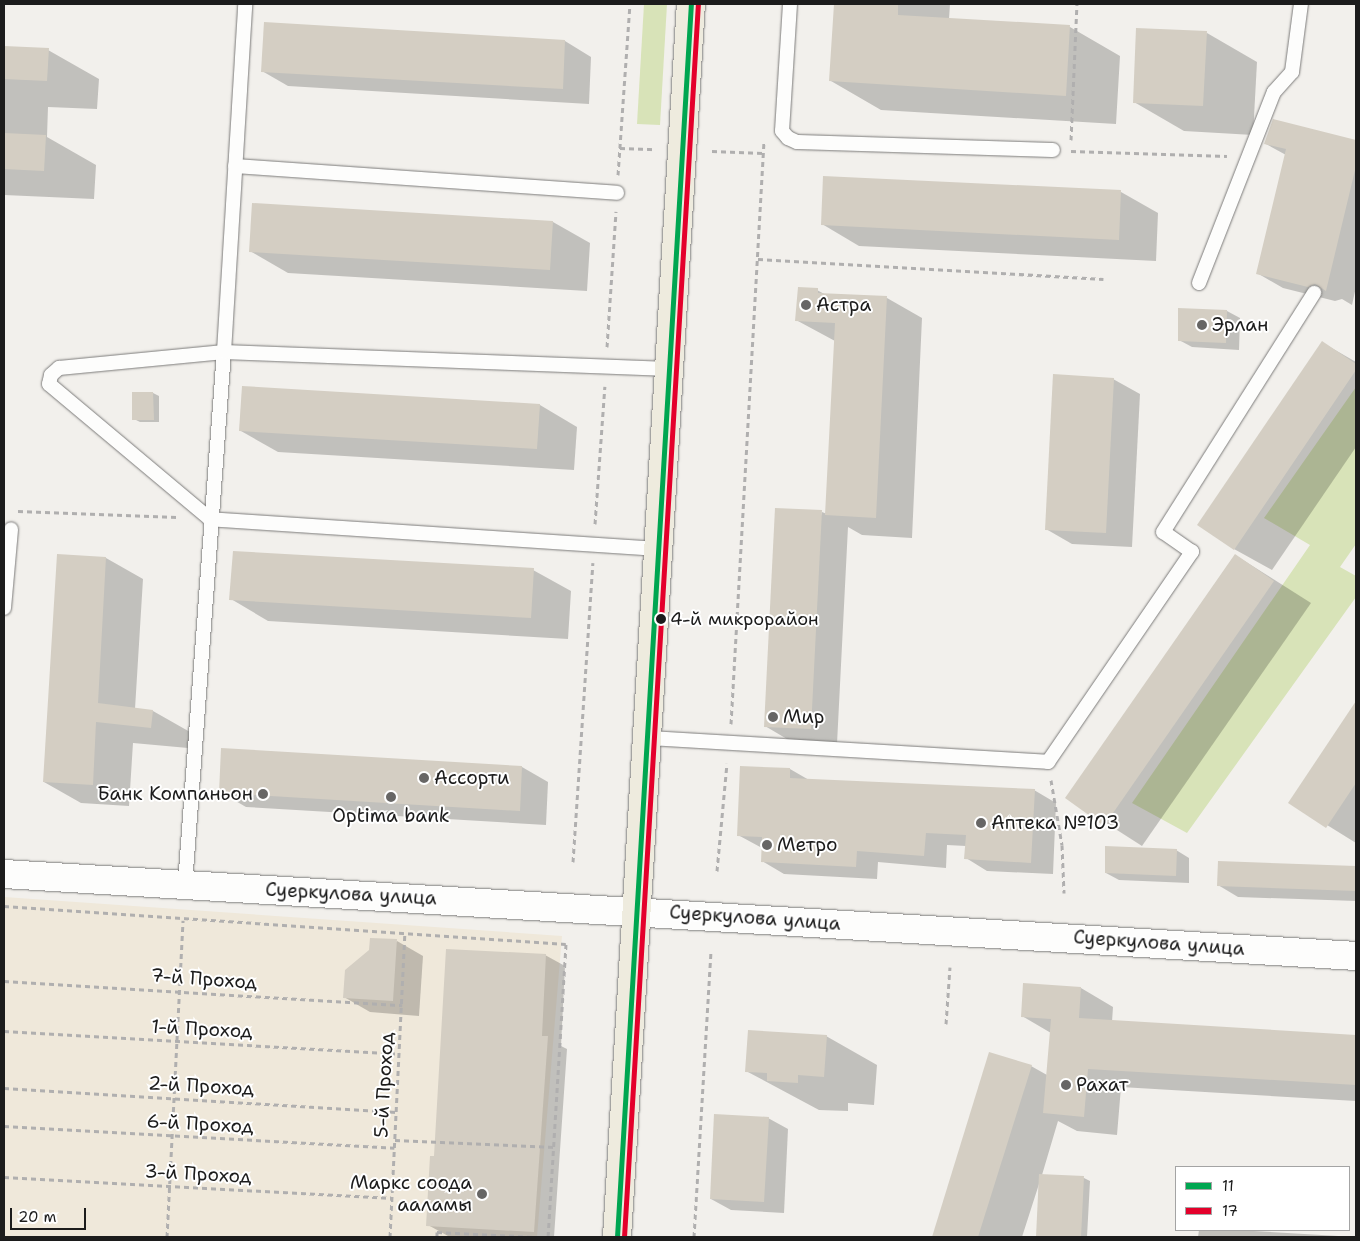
<!DOCTYPE html>
<html>
<head>
<meta charset="utf-8">
<style>
  body { margin:0 }
  #map { position:relative; width:1360px; height:1241px; overflow:hidden; background:#f2f0ec; font-family:"Shantell Sans",sans-serif }
  div>[style] { position:absolute }
  [style*='--x'] { left:calc(var(--x)*1px); top:calc(var(--y)*1px); width:calc(var(--w)*1px); rotate:calc(var(--a)*1deg) }
  .built>* { inset:0; background:#efe8da }
  .green>* { inset:0; background:#d8e3b8 }
  .shadow>* { inset:0; background:#0003 }
  .building>* { inset:0; background:#d4cec3 }
  .path>* { height:3px; margin-top:-1.5px; transform-origin:0; background:repeating-linear-gradient(90deg,#b0afaf 0 5px,transparent 0 9px) }
  .roads { filter:drop-shadow(0 0 1px #7c7b7a) drop-shadow(0 0 1px #7c7b7a) }
  .service>* { height:14px; margin:-7px; padding:0 7px; transform-origin:7px; border-radius:7px; background:#fdfdfc }
  .secondary>* { height:28px; margin:-14px; padding:0 14px; transform-origin:14px; border-radius:14px; background:#fdfdfc }
  .primary>* { height:28px; margin:-14px; padding:0 14px; transform-origin:14px; border-radius:14px; background:#eeebde }
  .bus-1>* { height:5px; margin:-2.5px; padding:0 2.5px; transform-origin:2.5px; border-radius:2.5px; background:#00a651 }
  .bus-2>* { height:5px; margin:-2.5px; padding:0 2.5px; transform-origin:2.5px; border-radius:2.5px; background:#e4002b }
  .dots>* { width:14px; height:14px; translate:-50% -50%; box-sizing:border-box; border:2px solid #fff; border-radius:50% }
  span { translate:-50% -50%; white-space:nowrap; text-align:center; line-height:1.15; -webkit-text-stroke:4px #fff; paint-order:stroke }
  .bus-label { font-size:18px; color:#1c1c1c }
  .left { translate:0 -50%; text-align:left }
  .poi-label { font-size:19px; color:#1c1c1c }
  .right { translate:-100% -50%; text-align:right }
  .street-label { font-size:19px; color:#1c1c1c }
  .frame { position:absolute; inset:0; border:5px solid #1c1c1c; pointer-events:none }
  .legend { position:absolute; left:1175px; top:1166px; width:175px; height:65px; box-sizing:border-box; background:#fff; border:1px solid #a4a4a4; margin:0; padding:6px 9px; list-style:none; font-size:15px; color:#1c1c1c }
  .legend li { display:flex; align-items:center; gap:10px; height:25px }
  .legend b { width:25px; border:1px solid #a4a4a4 }
  .scale { position:absolute; left:10px; top:1208px; width:76px; height:22px; box-sizing:border-box; border:2px solid #1c1c1c; border-top:0; padding-left:6px; font-size:15px; line-height:18px; white-space:nowrap; color:#1c1c1c; -webkit-text-stroke:4px #fff; paint-order:stroke }
</style>
</head>
<body>
<div id="map">
  <div class="built">
    <div style="clip-path:polygon(4px 897px,562px 936px,537px 1237px,4px 1237px)"></div>
  </div>
  <div class="green">
    <div style="clip-path:polygon(644px 4px,667px 4px,660px 125px,637px 124px)"></div>
    <div style="clip-path:polygon(1356px 387px,1356px 544px,1340px 567px,1356px 576px,1356px 597px,1187px 833px,1132px 803px,1310px 545px,1264px 518px)"></div>
  </div>
  <div class="shadow">
    <div style="clip-path:polygon(835px 4px,950px 4px,949px 19px,1070px 27px,1120px 56px,1116px 124px,881px 110px,831px 81px)"></div>
    <div style="clip-path:polygon(265px 23px,565px 41px,591px 57px,589px 104px,288px 86px,262px 71px)"></div>
    <div style="clip-path:polygon(1207px 33px,1257px 62px,1253px 135px,1184px 131px,1134px 102px)"></div>
    <div style="clip-path:polygon(4px 48px,48px 50px,99px 79px,97px 109px,48px 107px,47px 137px,96px 165px,94px 199px,4px 195px)"></div>
    <div style="clip-path:polygon(1274px 121px,1356px 141px,1356px 287px,1352px 305px,1342px 299px,1335px 301px,1283px 288px,1257px 273px,1286px 155px,1266px 144px)"></div>
    <div style="clip-path:polygon(1121px 192px,1158px 213px,1156px 261px,859px 246px,822px 224px)"></div>
    <div style="clip-path:polygon(553px 222px,590px 243px,587px 291px,288px 273px,250px 251px)"></div>
    <div style="clip-path:polygon(817px 290px,826px 295px,887px 298px,922px 318px,912px 538px,862px 535px,848px 527px,837px 744px,792px 742px,765px 726px,822px 512px,827px 514px,835px 341px,796px 320px)"></div>
    <div style="clip-path:polygon(1227px 311px,1240px 318px,1239px 350px,1192px 347px,1179px 340px)"></div>
    <div style="clip-path:polygon(1323px 343px,1356px 362px,1356px 447px,1272px 570px,1234px 549px)"></div>
    <div style="clip-path:polygon(1113px 379px,1140px 394px,1132px 547px,1072px 544px,1046px 529px)"></div>
    <div style="clip-path:polygon(153px 393px,159px 396px,159px 422px,140px 422px,134px 419px)"></div>
    <div style="clip-path:polygon(540px 405px,577px 427px,574px 470px,278px 452px,241px 431px)"></div>
    <div style="clip-path:polygon(58px 555px,106px 558px,143px 579px,135px 709px,153px 711px,190px 732px,188px 748px,133px 743px,129px 806px,81px 803px,44px 782px)"></div>
    <div style="clip-path:polygon(1235px 555px,1311px 603px,1142px 846px,1067px 798px)"></div>
    <div style="clip-path:polygon(533px 570px,571px 591px,568px 639px,268px 621px,231px 599px)"></div>
    <div style="clip-path:polygon(1356px 704px,1356px 843px,1290px 802px)"></div>
    <div style="clip-path:polygon(223px 749px,522px 767px,548px 782px,546px 825px,246px 807px,220px 792px)"></div>
    <div style="clip-path:polygon(790px 769px,809px 780px,1034px 790px,1056px 803px,1053px 874px,987px 871px,966px 858px,966px 846px,947px 845px,946px 868px,878px 862px,877px 879px,784px 874px,762px 861px,762px 848px,738px 835px)"></div>
    <div style="clip-path:polygon(1176px 850px,1189px 858px,1189px 883px,1119px 880px,1106px 873px)"></div>
    <div style="clip-path:polygon(1219px 863px,1356px 868px,1356px 901px,1238px 897px,1218px 885px)"></div>
    <div style="clip-path:polygon(397px 941px,423px 956px,419px 1016px,370px 1012px,344px 997px)"></div>
    <div style="clip-path:polygon(545px 955px,565px 966px,561px 1046px,567px 1049px,554px 1237px,448px 1236px,428px 1225px,435px 1157px)"></div>
    <div style="clip-path:polygon(1081px 988px,1113px 1007px,1112px 1022px,1356px 1037px,1356px 1101px,1121px 1087px,1117px 1135px,1077px 1131px,1058px 1121px,1042px 1175px,1084px 1178px,1090px 1181px,1087px 1237px,1037px 1237px,1039px 1184px,1022px 1237px,933px 1237px,990px 1053px,1031px 1066px,1047px 1075px,1051px 1033px,1022px 1016px)"></div>
    <div style="clip-path:polygon(826px 1036px,877px 1065px,874px 1105px,848px 1103px,848px 1111px,819px 1110px,746px 1071px)"></div>
    <div style="clip-path:polygon(768px 1118px,788px 1129px,784px 1213px,731px 1210px,711px 1199px)"></div>
    <div style="clip-path:polygon(1199px 1230px,1237px 1230px,1356px 1237px,1198px 1237px)"></div>
  </div>
  <div class="building">
    <div style="clip-path:polygon(834px 4px,898px 4px,898px 15px,1070px 25px,1066px 96px,829px 81px)"></div>
    <div style="clip-path:polygon(264px 22px,565px 40px,563px 89px,261px 72px)"></div>
    <div style="clip-path:polygon(1136px 28px,1207px 31px,1203px 106px,1133px 103px)"></div>
    <div style="clip-path:polygon(4px 46px,49px 48px,47px 81px,4px 79px)"></div>
    <div style="clip-path:polygon(1273px 119px,1356px 140px,1356px 166px,1326px 291px,1315px 284px,1308px 287px,1256px 274px,1286px 149px,1264px 144px)"></div>
    <div style="clip-path:polygon(4px 133px,46px 135px,44px 171px,4px 169px)"></div>
    <div style="clip-path:polygon(823px 176px,1121px 190px,1119px 240px,821px 225px)"></div>
    <div style="clip-path:polygon(252px 203px,553px 221px,550px 270px,249px 252px)"></div>
    <div style="clip-path:polygon(798px 287px,818px 288px,818px 293px,887px 296px,876px 518px,825px 515px,835px 323px,795px 321px)"></div>
    <div style="clip-path:polygon(1178px 308px,1227px 310px,1226px 343px,1178px 341px)"></div>
    <div style="clip-path:polygon(1322px 341px,1356px 364px,1356px 370px,1234px 550px,1197px 525px)"></div>
    <div style="clip-path:polygon(1053px 374px,1114px 378px,1106px 533px,1045px 530px)"></div>
    <div style="clip-path:polygon(242px 386px,540px 404px,537px 449px,239px 431px)"></div>
    <div style="clip-path:polygon(132px 392px,153px 392px,154px 420px,132px 420px)"></div>
    <div style="clip-path:polygon(775px 508px,822px 510px,811px 729px,764px 727px)"></div>
    <div style="clip-path:polygon(233px 551px,534px 568px,531px 618px,229px 600px)"></div>
    <div style="clip-path:polygon(57px 554px,106px 557px,98px 703px,153px 710px,151px 728px,96px 722px,93px 785px,43px 782px)"></div>
    <div style="clip-path:polygon(1235px 554px,1274px 581px,1104px 826px,1065px 798px)"></div>
    <div style="clip-path:polygon(1356px 701px,1356px 783px,1326px 828px,1288px 803px)"></div>
    <div style="clip-path:polygon(221px 748px,522px 766px,520px 811px,219px 793px)"></div>
    <div style="clip-path:polygon(740px 766px,790px 768px,790px 778px,1035px 789px,1031px 863px,964px 859px,966px 835px,926px 833px,924px 856px,857px 851px,856px 867px,761px 862px,762px 837px,737px 836px)"></div>
    <div style="clip-path:polygon(1105px 846px,1177px 849px,1176px 876px,1105px 873px)"></div>
    <div style="clip-path:polygon(1218px 861px,1356px 866px,1356px 891px,1217px 886px)"></div>
    <div style="clip-path:polygon(370px 938px,397px 939px,393px 1001px,343px 998px,345px 970px,369px 950px)"></div>
    <div style="clip-path:polygon(446px 949px,546px 954px,542px 1036px,548px 1036px,534px 1232px,426px 1226px,430px 1156px,434px 1156px)"></div>
    <div style="clip-path:polygon(1023px 983px,1081px 987px,1079px 1018px,1356px 1035px,1356px 1085px,1088px 1069px,1084px 1117px,1043px 1113px,1051px 1019px,1021px 1017px)"></div>
    <div style="clip-path:polygon(748px 1030px,827px 1035px,824px 1077px,798px 1075px,798px 1083px,767px 1081px,767px 1073px,745px 1072px)"></div>
    <div style="clip-path:polygon(989px 1052px,1032px 1065px,978px 1237px,932px 1237px)"></div>
    <div style="clip-path:polygon(714px 1114px,769px 1117px,764px 1202px,710px 1199px)"></div>
    <div style="clip-path:polygon(1039px 1174px,1084px 1176px,1081px 1237px,1036px 1237px)"></div>
  </div>
  <div class="path">
    <div style="--x:1071;--y:140;--w:136;--a:-87.5"></div>
    <div style="--x:620;--y:148;--w:36;--a:2"></div>
    <div style="--x:712;--y:151;--w:51;--a:2.2"></div>
    <div style="--x:1071;--y:151;--w:156;--a:1.8"></div>
    <div style="--x:618;--y:175;--w:171;--a:-86"></div>
    <div style="--x:758;--y:259;--w:346;--a:3.3"></div>
    <div style="--x:607;--y:347;--w:136;--a:-86.2"></div>
    <div style="--x:18;--y:511;--w:159;--a:2.2"></div>
    <div style="--x:595;--y:524;--w:138;--a:-85.9"></div>
    <div style="--x:731;--y:724;--w:584;--a:-86.76"></div>
    <div style="--x:1051;--y:780;--w:66;--a:80.4"></div>
    <div style="--x:1062;--y:845;--w:48;--a:87.6"></div>
    <div style="--x:573;--y:862;--w:300;--a:-86.2"></div>
    <div style="--x:717;--y:871;--w:108;--a:-84.7"></div>
    <div style="--x:4;--y:906;--w:563;--a:3.87"></div>
    <div style="--x:566;--y:944;--w:294;--a:93.5"></div>
    <div style="--x:4;--y:981;--w:399;--a:3.5"></div>
    <div style="--x:946;--y:1024;--w:57;--a:-86"></div>
    <div style="--x:4;--y:1031;--w:396;--a:3.3"></div>
    <div style="--x:4;--y:1088;--w:393;--a:3.5"></div>
    <div style="--x:4;--y:1126;--w:391;--a:3.2"></div>
    <div style="--x:395;--y:1140;--w:160;--a:2.5"></div>
    <div style="--x:4;--y:1177;--w:389;--a:3.1"></div>
    <div style="--x:167;--y:1237;--w:317;--a:-87.1"></div>
    <div style="--x:390;--y:1237;--w:303;--a:-87.2"></div>
    <div style="--x:437;--y:1237;--w:5;--a:-90"></div>
    <div style="--x:437;--y:1232;--w:98;--a:2.9"></div>
    <div style="--x:694;--y:1237;--w:286;--a:-86.6"></div>
  </div>
  <div class="roads">
    <div class="service">
      <div style="--x:790;--y:4;--w:127;--a:93.6"></div>
      <div style="--x:782;--y:131;--w:9;--a:49"></div>
      <div style="--x:788;--y:138;--w:10;--a:24"></div>
      <div style="--x:797;--y:142;--w:256;--a:1.8"></div>
      <div style="--x:235;--y:166;--w:383;--a:4"></div>
      <div style="--x:1199;--y:283;--w:205;--a:-68.6"></div>
      <div style="--x:1274;--y:92;--w:27;--a:-48"></div>
      <div style="--x:1292;--y:72;--w:69;--a:-82.5"></div>
      <div style="--x:659;--y:549;--w:450;--a:-176.2"></div>
      <div style="--x:210;--y:519;--w:210;--a:-140"></div>
      <div style="--x:49;--y:384;--w:9;--a:-77"></div>
      <div style="--x:51;--y:375;--w:11;--a:-41"></div>
      <div style="--x:59;--y:368;--w:166;--a:-5.5"></div>
      <div style="--x:224;--y:352;--w:445;--a:2.2"></div>
      <div style="--x:4;--y:608;--w:79;--a:-84.9"></div>
      <div style="--x:648;--y:738;--w:401;--a:3.4"></div>
      <div style="--x:1048;--y:762;--w:255;--a:-55.6"></div>
      <div style="--x:1192;--y:552;--w:35;--a:-145"></div>
      <div style="--x:1163;--y:532;--w:283;--a:-57.7"></div>
      <div style="--x:185;--y:885;--w:534;--a:-85.82"></div>
      <div style="--x:224;--y:352;--w:349;--a:-86.5"></div>
    </div>
    <div class="secondary">
      <div style="--x:4;--y:874;--w:1354;--a:3.47"></div>
    </div>
    <div class="primary">
      <div style="--x:617;--y:1237;--w:1235;--a:-86.57"></div>
    </div>
  </div>
  <div class="bus-1">
    <div style="--x:617;--y:1237;--w:1235;--a:-86.57"></div>
  </div>
  <div class="bus-2">
    <div style="--x:624;--y:1237;--w:1235;--a:-86.57"></div>
  </div>
  <div class="dots">
    <div style="left:806px;top:305px;background:#676665"></div>
    <div style="left:1202px;top:325px;background:#676665"></div>
    <div style="left:661px;top:619px;background:#1c1c1c"></div>
    <div style="left:773px;top:717px;background:#676665"></div>
    <div style="left:424px;top:778px;background:#676665"></div>
    <div style="left:263px;top:794px;background:#676665"></div>
    <div style="left:391px;top:797px;background:#676665"></div>
    <div style="left:981px;top:823px;background:#676665"></div>
    <div style="left:767px;top:845px;background:#676665"></div>
    <div style="left:1066px;top:1085px;background:#676665"></div>
    <div style="left:482px;top:1194px;background:#676665"></div>
  </div>
  <div class="bus-label">
    <span class="left" style="left:670px;top:619px">4-й микрорайон</span>
  </div>
  <div class="poi-label">
    <span class="left" style="left:816px;top:305px">Астра</span>
    <span class="left" style="left:1212px;top:325px">Эрлан</span>
    <span class="left" style="left:783px;top:717px">Мир</span>
    <span class="left" style="left:434px;top:778px">Ассорти</span>
    <span class="right" style="left:253px;top:794px">Банк Компаньон</span>
    <span style="left:391px;top:816px">Optima bank</span>
    <span class="left" style="left:991px;top:823px">Аптека №103</span>
    <span class="left" style="left:777px;top:845px">Метро</span>
    <span class="left" style="left:1076px;top:1085px">Рахат</span>
    <span class="right" style="left:472px;top:1194px">Маркс соода<br>ааламы</span>
  </div>
  <div class="street-label">
    <span style="left:351px;top:894px;rotate:3deg">Суеркулова улица</span>
    <span style="left:755px;top:918px;rotate:4deg">Суеркулова улица</span>
    <span style="left:1159px;top:943px;rotate:4deg">Суеркулова улица</span>
    <span style="left:204px;top:979px;rotate:4deg">7-й Проход</span>
    <span style="left:202px;top:1029px;rotate:3deg">1-й Проход</span>
    <span style="left:384px;top:1085px;rotate:-87deg">5-й Проход</span>
    <span style="left:201px;top:1086px;rotate:3deg">2-й Проход</span>
    <span style="left:200px;top:1124px;rotate:3deg">6-й Проход</span>
    <span style="left:198px;top:1174px;rotate:3deg">3-й Проход</span>
  </div>
  <div class="frame"></div>
  <ul class="legend">
  <li><b style="height:6px;background:#00a651"></b>11</li>
  <li><b style="height:6px;background:#e4002b"></b>17</li>
  </ul>
  <div class="scale">20 m</div>
</div>
</body>
</html>
